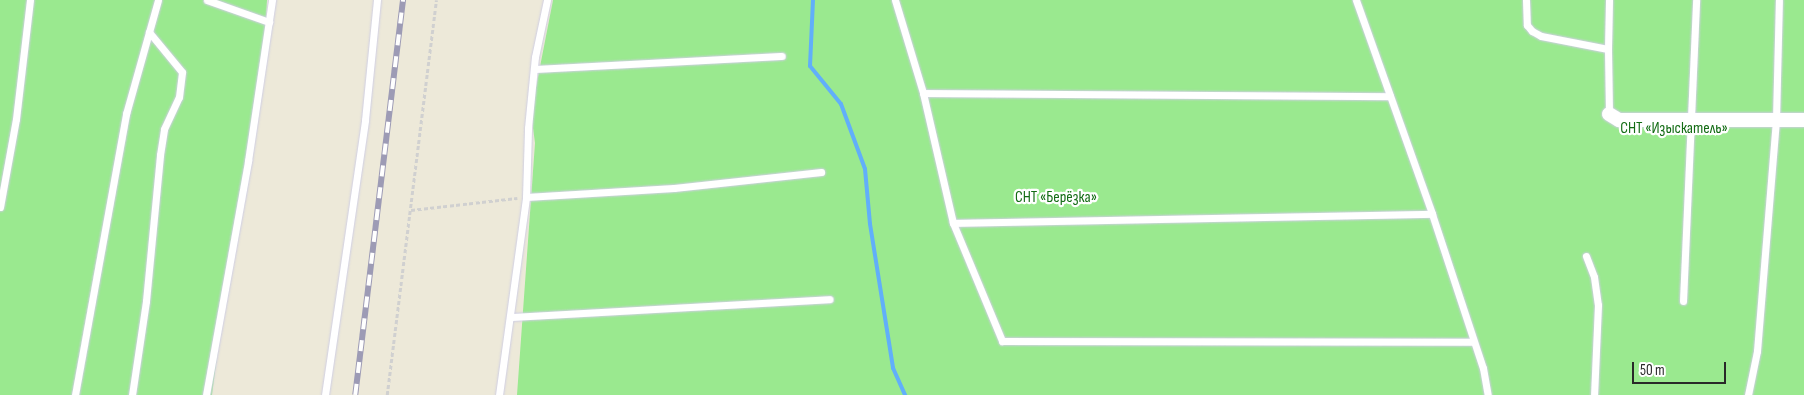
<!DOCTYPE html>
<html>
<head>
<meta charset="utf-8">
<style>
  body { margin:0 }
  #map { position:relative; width:1804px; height:395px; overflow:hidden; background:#ede9d9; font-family:"Sofia Sans Condensed",sans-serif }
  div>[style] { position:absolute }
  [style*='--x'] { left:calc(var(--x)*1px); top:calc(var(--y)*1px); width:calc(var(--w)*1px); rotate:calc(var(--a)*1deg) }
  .green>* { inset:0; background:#9ae98f }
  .stream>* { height:4px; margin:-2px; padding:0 2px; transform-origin:2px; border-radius:2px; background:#61affa }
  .path>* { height:2.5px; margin-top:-1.25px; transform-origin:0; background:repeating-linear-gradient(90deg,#d0d0d0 0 4px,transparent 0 6.5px) }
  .roads { filter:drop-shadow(0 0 1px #cfcee3) drop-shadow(0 0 1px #cfcee3) }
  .service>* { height:7px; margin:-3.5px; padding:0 3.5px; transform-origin:3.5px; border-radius:3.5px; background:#fff }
  .minor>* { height:14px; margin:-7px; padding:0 7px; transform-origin:7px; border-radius:7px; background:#fff }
  .rail>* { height:5.5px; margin-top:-2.75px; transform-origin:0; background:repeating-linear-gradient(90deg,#fff 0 11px,#9d9bb5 0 22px); box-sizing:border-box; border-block:1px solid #9d9bb5 }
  span { translate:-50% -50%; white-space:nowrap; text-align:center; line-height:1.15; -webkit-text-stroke:4.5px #fff; paint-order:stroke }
  .park-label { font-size:16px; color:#136c14 }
  .scale { position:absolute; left:1632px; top:362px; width:94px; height:22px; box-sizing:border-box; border:2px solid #292929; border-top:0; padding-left:6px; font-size:15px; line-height:18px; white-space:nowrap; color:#292929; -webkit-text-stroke:4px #fff; paint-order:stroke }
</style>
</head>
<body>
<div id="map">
  <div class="green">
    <div style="clip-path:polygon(0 0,267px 0,264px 59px,252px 154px,220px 333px,212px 395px,0 395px)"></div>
    <div style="clip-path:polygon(553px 0,1804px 0,1804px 395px,517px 395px,535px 143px,531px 113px)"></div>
  </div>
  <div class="stream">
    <div style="--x:813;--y:0;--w:66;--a:92.6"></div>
    <div style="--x:810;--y:66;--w:49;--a:50.8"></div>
    <div style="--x:841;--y:104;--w:69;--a:69.7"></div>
    <div style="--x:865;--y:169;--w:55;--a:84.8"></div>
    <div style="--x:870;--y:224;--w:146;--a:80.9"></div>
    <div style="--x:893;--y:368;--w:30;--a:66"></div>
  </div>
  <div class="path">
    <div style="--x:411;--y:210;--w:107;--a:-6.5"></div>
    <div style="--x:387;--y:395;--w:398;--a:-82.9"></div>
  </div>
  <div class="roads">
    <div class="service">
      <div style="--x:207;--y:0;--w:66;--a:19.5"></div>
      <div style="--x:895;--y:0;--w:97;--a:73.2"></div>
      <div style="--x:923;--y:93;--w:133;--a:77"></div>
      <div style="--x:953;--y:223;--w:128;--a:67.4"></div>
      <div style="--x:1002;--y:341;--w:471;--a:0.1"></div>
      <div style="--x:1356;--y:0;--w:227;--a:70.4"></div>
      <div style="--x:1432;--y:214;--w:162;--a:71.7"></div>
      <div style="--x:1483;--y:368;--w:27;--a:80"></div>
      <div style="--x:1526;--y:0;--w:25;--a:88"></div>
      <div style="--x:1527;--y:25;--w:8;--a:50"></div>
      <div style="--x:1532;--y:31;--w:10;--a:29"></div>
      <div style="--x:1541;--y:36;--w:68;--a:11"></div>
      <div style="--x:1608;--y:49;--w:65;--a:89.1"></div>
      <div style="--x:1608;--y:49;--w:49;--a:-88.8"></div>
      <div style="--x:534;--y:69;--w:248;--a:-3"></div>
      <div style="--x:923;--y:93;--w:467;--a:0.4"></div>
      <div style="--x:526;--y:197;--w:148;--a:-3.5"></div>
      <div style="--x:674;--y:188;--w:148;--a:-6.2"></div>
      <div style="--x:0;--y:207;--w:89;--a:-79.7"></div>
      <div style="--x:16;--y:119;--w:120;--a:-83.3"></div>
      <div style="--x:953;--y:223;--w:479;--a:-1.1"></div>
      <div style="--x:1586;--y:256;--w:22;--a:69"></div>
      <div style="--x:1594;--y:277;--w:28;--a:82"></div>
      <div style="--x:1598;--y:305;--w:90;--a:92.5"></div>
      <div style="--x:1683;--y:301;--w:301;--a:-87.5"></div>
      <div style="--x:511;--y:317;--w:319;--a:-3.2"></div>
      <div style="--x:75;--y:395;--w:286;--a:-79.7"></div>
      <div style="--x:126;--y:114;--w:118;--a:-74.3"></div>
      <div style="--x:132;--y:395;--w:95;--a:-81.5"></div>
      <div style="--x:146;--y:301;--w:147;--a:-84.5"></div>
      <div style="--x:160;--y:155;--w:26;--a:-81"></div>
      <div style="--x:164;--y:129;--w:35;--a:-65"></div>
      <div style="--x:179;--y:97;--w:25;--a:-83"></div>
      <div style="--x:182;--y:72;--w:52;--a:-129.5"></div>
      <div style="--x:206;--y:395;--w:238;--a:-79.8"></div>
      <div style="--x:248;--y:161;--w:163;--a:-81.5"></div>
      <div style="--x:325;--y:395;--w:278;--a:-81.7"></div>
      <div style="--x:365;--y:120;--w:121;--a:-84.3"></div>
      <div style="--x:499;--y:395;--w:200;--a:-82.2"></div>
      <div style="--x:526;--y:197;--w:69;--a:-88.3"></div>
      <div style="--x:528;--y:128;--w:71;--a:-84.4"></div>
      <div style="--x:535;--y:57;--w:58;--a:-78.1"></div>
      <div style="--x:1748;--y:395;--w:45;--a:-78.4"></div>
      <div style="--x:1757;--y:351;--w:232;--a:-85.3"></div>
      <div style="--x:1776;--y:120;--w:120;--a:-88.6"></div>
    </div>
    <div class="minor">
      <div style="--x:1609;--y:114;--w:12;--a:31"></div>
      <div style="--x:1619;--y:120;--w:185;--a:0"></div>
    </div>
  </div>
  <div class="rail">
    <div style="--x:355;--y:395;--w:398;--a:-83.1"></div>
  </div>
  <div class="park-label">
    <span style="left:1674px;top:129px">СНТ «Изыскатель»</span>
    <span style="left:1056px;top:198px">СНТ «Берёзка»</span>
  </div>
  <div class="scale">50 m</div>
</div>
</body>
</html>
